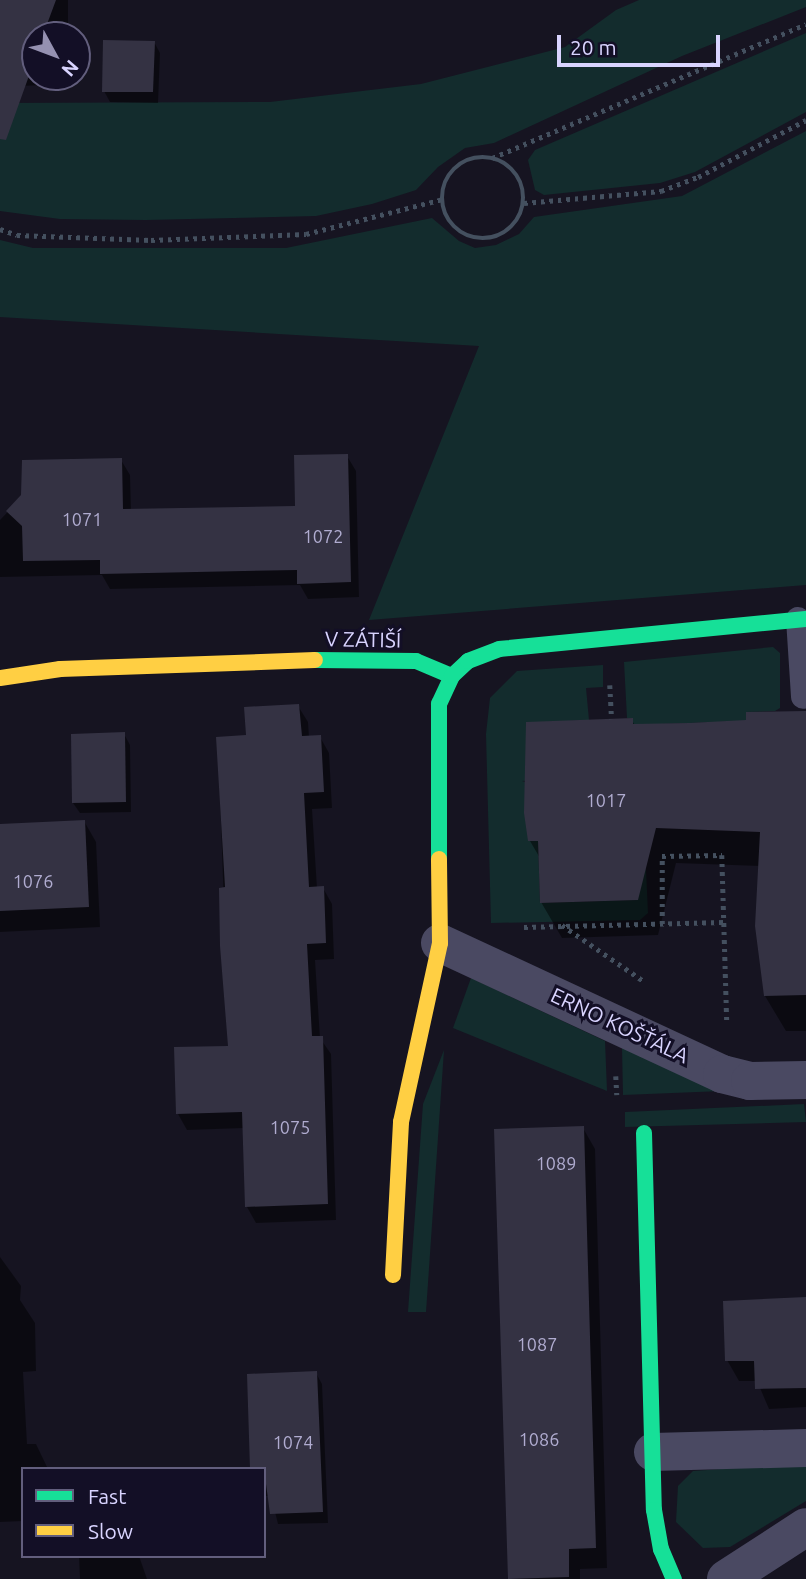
<!DOCTYPE html>
<html>
<head>
<meta charset="utf-8">
<style>
  body { margin:0 }
  #map { position:relative; width:806px; height:1579px; overflow:hidden; background:#161421; font-family:Ubuntu,sans-serif }
  div>[style] { position:absolute }
  [style*='--x'] { left:calc(var(--x)*1px); top:calc(var(--y)*1px); width:calc(var(--w)*1px); rotate:calc(var(--a)*1deg) }
  .green>* { inset:0; background:#132c2d }
  .shadow>* { inset:0; background:#0007 }
  .building>* { inset:0; background:#343243 }
  .path>* { height:4.5px; margin-top:-2.25px; transform-origin:0; background:repeating-linear-gradient(90deg,#44505f 0 3.5px,transparent 0 8.5px) }
  .path>.ring { margin:-2.25px; padding:0; box-sizing:content-box; background:none; border:4.5px solid #44505f; border-radius:50% }
  .lane>* { height:24px; margin:-12px; padding:0 12px; transform-origin:12px; border-radius:12px; background:#4a4962 }
  .street>* { height:38px; margin:-19px; padding:0 19px; transform-origin:19px; border-radius:19px; background:#4a4962 }
  .fast>* { height:16px; margin:-8px; padding:0 8px; transform-origin:8px; border-radius:8px; background:#16e098 }
  .slow>* { height:16px; margin:-8px; padding:0 8px; transform-origin:8px; border-radius:8px; background:#ffcf43 }
  span { translate:-50% -50%; white-space:nowrap; text-align:center; line-height:1.15; -webkit-text-stroke:6px #130f26; paint-order:stroke }
  .number-label { font-size:18px; color:#b0acd0 }
  .number-label span { -webkit-text-stroke-width:0 }
  .street-label { font-size:21px; color:#d9d4ff }
  .legend { position:absolute; left:21px; top:1467px; width:245px; height:91px; box-sizing:border-box; background:#130f26; border:2px solid #625e7d; margin:0; padding:9px 12px; list-style:none; font-size:21px; color:#d9d4ff }
  .legend li { display:flex; align-items:center; gap:14px; height:35px }
  .legend b { width:35px; border:2px solid #625e7d }
  .north { position:absolute; left:21px; top:21px; width:70px; height:70px; box-sizing:border-box; background:#130f26; border:2px solid #625e7d; border-radius:50%; rotate:131deg; font-size:19px; font-weight:700; line-height:28px; text-align:center; color:#d9d4ff }
  .north::after { content:''; display:block; margin:auto; width:24px; height:32px; background:#9591b1; clip-path:polygon(50% 0,100% 100%,50% 72%,0 100%) }
  .scale { position:absolute; left:557px; top:35px; width:163px; height:32px; box-sizing:border-box; border:4px solid #d9d4ff; border-top:0; padding-left:9px; font-size:21px; line-height:24px; white-space:nowrap; color:#d9d4ff; -webkit-text-stroke:5px #130f26; paint-order:stroke }
</style>
</head>
<body>
<div id="map">
  <div class="green">
    <div style="clip-path:polygon(639px 0,806px 0,806px 7px,682px 56px,494px 143px,465px 148px,438px 167px,416px 190px,372px 204px,316px 216px,146px 220px,60px 219px,0 211px,0 103px,270px 102px,421px 84px,565px 47px,616px 10px)"></div>
    <div style="clip-path:polygon(806px 33px,806px 112px,695px 172px,660px 183px,544px 195px,535px 190px,528px 160px,535px 150px)"></div>
    <div style="clip-path:polygon(806px 131px,806px 585px,369px 620px,479px 346px,0 317px,0 240px,33px 248px,286px 248px,432px 218px,459px 241px,475px 248px,496px 245px,519px 234px,534px 217px,682px 196px)"></div>
    <div style="clip-path:polygon(773px 647px,780px 653px,780px 708px,775px 711px,746px 712px,746px 721px,633px 725px,633px 718px,627px 718px,624px 662px)"></div>
    <div style="clip-path:polygon(603px 665px,603px 687px,586px 688px,589px 720px,526px 723px,536px 780px,522px 781px,531px 784px,528px 841px,538px 841px,540px 903px,638px 900px,637px 870px,646px 869px,648px 913px,640px 920px,491px 923px,486px 734px,490px 698px,517px 671px)"></div>
    <div style="clip-path:polygon(471px 978px,605px 1041px,607px 1091px,453px 1028px)"></div>
    <div style="clip-path:polygon(622px 1047px,722px 1091px,623px 1095px)"></div>
    <div style="clip-path:polygon(444px 1050px,426px 1312px,408px 1312px,423px 1104px)"></div>
    <div style="clip-path:polygon(804px 1104px,806px 1122px,625px 1127px,625px 1112px)"></div>
    <div style="clip-path:polygon(806px 1463px,806px 1501px,730px 1547px,703px 1548px,676px 1522px,678px 1486px,693px 1471px)"></div>
  </div>
  <div class="shadow">
    <div style="clip-path:polygon(0 0,68px 0,68px 35px,35px 35px,35px 77px,69px 77px,69px 84px,20px 86px,0 94px)"></div>
    <div style="clip-path:polygon(154px 42px,160px 53px,158px 103px,110px 102px,104px 91px)"></div>
    <div style="clip-path:polygon(347px 456px,356px 471px,359px 597px,308px 599px,300px 585px,110px 589px,102px 575px,0 577px,0 520px,23px 496px,121px 460px,130px 475px,131px 511px,297px 507px)"></div>
    <div style="clip-path:polygon(298px 706px,308px 722px,309px 737px,320px 737px,329px 753px,332px 808px,312px 809px,317px 888px,323px 888px,332px 904px,334px 959px,315px 960px,320px 1038px,331px 1054px,336px 1220px,256px 1223px,247px 1207px,244px 1128px,187px 1130px,178px 1114px,229px 1047px,218px 738px,248px 737px)"></div>
    <div style="clip-path:polygon(806px 712px,806px 1031px,786px 1031px,765px 996px,760px 866px,676px 863px,658px 935px,562px 938px,541px 902px,540px 858px,530px 841px,632px 720px,635px 726px,748px 722px)"></div>
    <div style="clip-path:polygon(124px 734px,130px 745px,131px 812px,80px 813px,73px 803px)"></div>
    <div style="clip-path:polygon(84px 821px,96px 842px,100px 927px,0 932px,0 826px)"></div>
    <div style="clip-path:polygon(583px 1128px,595px 1149px,607px 1568px,580px 1569px,580px 1579px,509px 1579px)"></div>
    <div style="clip-path:polygon(0 1257px,21px 1286px,20px 1300px,35px 1323px,36px 1371px,23px 1372px,27px 1444px,36px 1444px,48px 1469px,23px 1469px,23px 1521px,0 1522px)"></div>
    <div style="clip-path:polygon(806px 1300px,806px 1407px,769px 1409px,757px 1381px,739px 1381px,727px 1360px)"></div>
    <div style="clip-path:polygon(316px 1373px,322px 1384px,328px 1523px,278px 1524px,271px 1496px,264px 1496px,264px 1469px)"></div>
    <div style="clip-path:polygon(79px 1556px,139px 1556px,147px 1579px,80px 1579px)"></div>
  </div>
  <div class="building">
    <div style="clip-path:polygon(0 0,56px 0,43px 35px,35px 35px,35px 59px,6px 140px,0 139px)"></div>
    <div style="clip-path:polygon(103px 40px,155px 41px,153px 92px,102px 92px)"></div>
    <div style="clip-path:polygon(348px 454px,351px 582px,297px 584px,297px 570px,100px 574px,100px 560px,23px 561px,22px 526px,6px 511px,21px 495px,22px 460px,122px 458px,123px 509px,295px 506px,294px 455px)"></div>
    <div style="clip-path:polygon(299px 704px,302px 736px,321px 735px,324px 792px,304px 793px,309px 887px,324px 886px,326px 943px,307px 944px,312px 1036px,323px 1036px,328px 1204px,245px 1207px,242px 1112px,176px 1114px,174px 1047px,228px 1046px,220px 946px,219px 888px,225px 887px,216px 737px,246px 735px,244px 707px)"></div>
    <div style="clip-path:polygon(806px 711px,806px 995px,764px 996px,755px 926px,760px 832px,656px 828px,638px 900px,540px 903px,538px 841px,528px 841px,524px 813px,526px 722px,633px 718px,633px 724px,689px 723px,746px 720px,746px 712px)"></div>
    <div style="clip-path:polygon(125px 732px,126px 802px,72px 803px,71px 734px)"></div>
    <div style="clip-path:polygon(85px 820px,89px 907px,0 911px,0 824px)"></div>
    <div style="clip-path:polygon(584px 1126px,596px 1548px,569px 1549px,569px 1577px,508px 1579px,494px 1129px)"></div>
    <div style="clip-path:polygon(806px 1297px,806px 1388px,755px 1389px,754px 1361px,725px 1361px,723px 1301px)"></div>
    <div style="clip-path:polygon(317px 1371px,323px 1512px,270px 1514px,264px 1469px,250px 1469px,247px 1374px)"></div>
  </div>
  <div class="path">
    <div class="ring" style="left:442px;top:157px;width:77.5px;height:77.5px"></div>
    <div style="--x:492;--y:158;--w:341;--a:-23.1"></div>
    <div style="--x:524;--y:203;--w:138;--a:-5"></div>
    <div style="--x:661;--y:191;--w:40;--a:-21"></div>
    <div style="--x:698;--y:177;--w:122;--a:-27.8"></div>
    <div style="--x:0;--y:229;--w:18;--a:19"></div>
    <div style="--x:17;--y:235;--w:134;--a:2.1"></div>
    <div style="--x:151;--y:240;--w:155;--a:-2.2"></div>
    <div style="--x:306;--y:234;--w:141;--a:-14.3"></div>
    <div style="--x:610;--y:685;--w:34;--a:87"></div>
    <div style="--x:662;--y:924;--w:68;--a:-90"></div>
    <div style="--x:662;--y:856;--w:60;--a:-1"></div>
    <div style="--x:722;--y:855;--w:168;--a:88.3"></div>
    <div style="--x:562;--y:925;--w:101;--a:34.5"></div>
    <div style="--x:524;--y:927;--w:200;--a:-1.4"></div>
    <div style="--x:616;--y:1076;--w:19;--a:87"></div>
  </div>
  <div class="lane">
    <div style="--x:798;--y:619;--w:78;--a:86.3"></div>
  </div>
  <div class="street">
    <div style="--x:440;--y:943;--w:311;--a:24.9"></div>
    <div style="--x:722;--y:1074;--w:29;--a:14"></div>
    <div style="--x:750;--y:1081;--w:56;--a:-1"></div>
    <div style="--x:653;--y:1452;--w:153;--a:-1.5"></div>
    <div style="--x:726;--y:1579;--w:95;--a:-33"></div>
  </div>
  <div class="fast">
    <div style="--x:315;--y:660;--w:101;--a:0.6"></div>
    <div style="--x:416;--y:661;--w:39;--a:23"></div>
    <div style="--x:439;--y:859;--w:155;--a:-90"></div>
    <div style="--x:439;--y:704;--w:31;--a:-65"></div>
    <div style="--x:452;--y:676;--w:22;--a:-43"></div>
    <div style="--x:468;--y:661;--w:33;--a:-21"></div>
    <div style="--x:499;--y:649;--w:308;--a:-5.6"></div>
    <div style="--x:644;--y:1133;--w:377;--a:88.5"></div>
    <div style="--x:654;--y:1510;--w:40;--a:80"></div>
    <div style="--x:661;--y:1549;--w:33;--a:67"></div>
  </div>
  <div class="slow">
    <div style="--x:0;--y:678;--w:61;--a:-8.5"></div>
    <div style="--x:60;--y:669;--w:255;--a:-2"></div>
    <div style="--x:393;--y:1275;--w:153;--a:-87"></div>
    <div style="--x:401;--y:1122;--w:183;--a:-77.7"></div>
    <div style="--x:440;--y:943;--w:84;--a:-90.7"></div>
  </div>
  <div class="number-label">
    <span style="left:82px;top:519px">1071</span>
    <span style="left:323px;top:536px">1072</span>
    <span style="left:606px;top:800px">1017</span>
    <span style="left:33px;top:881px">1076</span>
    <span style="left:290px;top:1127px">1075</span>
    <span style="left:556px;top:1163px">1089</span>
    <span style="left:537px;top:1344px">1087</span>
    <span style="left:539px;top:1439px">1086</span>
    <span style="left:293px;top:1442px">1074</span>
  </div>
  <div class="street-label">
    <span style="left:363px;top:639px;rotate:1deg">V ZÁTIŠÍ</span>
    <span style="left:620px;top:1025px;rotate:25deg">ERNO KOŠŤÁLA</span>
  </div>
  <ul class="legend">
  <li><b style="height:9px;background:#16e098"></b>Fast</li>
  <li><b style="height:9px;background:#ffcf43"></b>Slow</li>
  </ul>
  <div class="north">N</div>
  <div class="scale">20 m</div>
</div>
</body>
</html>
